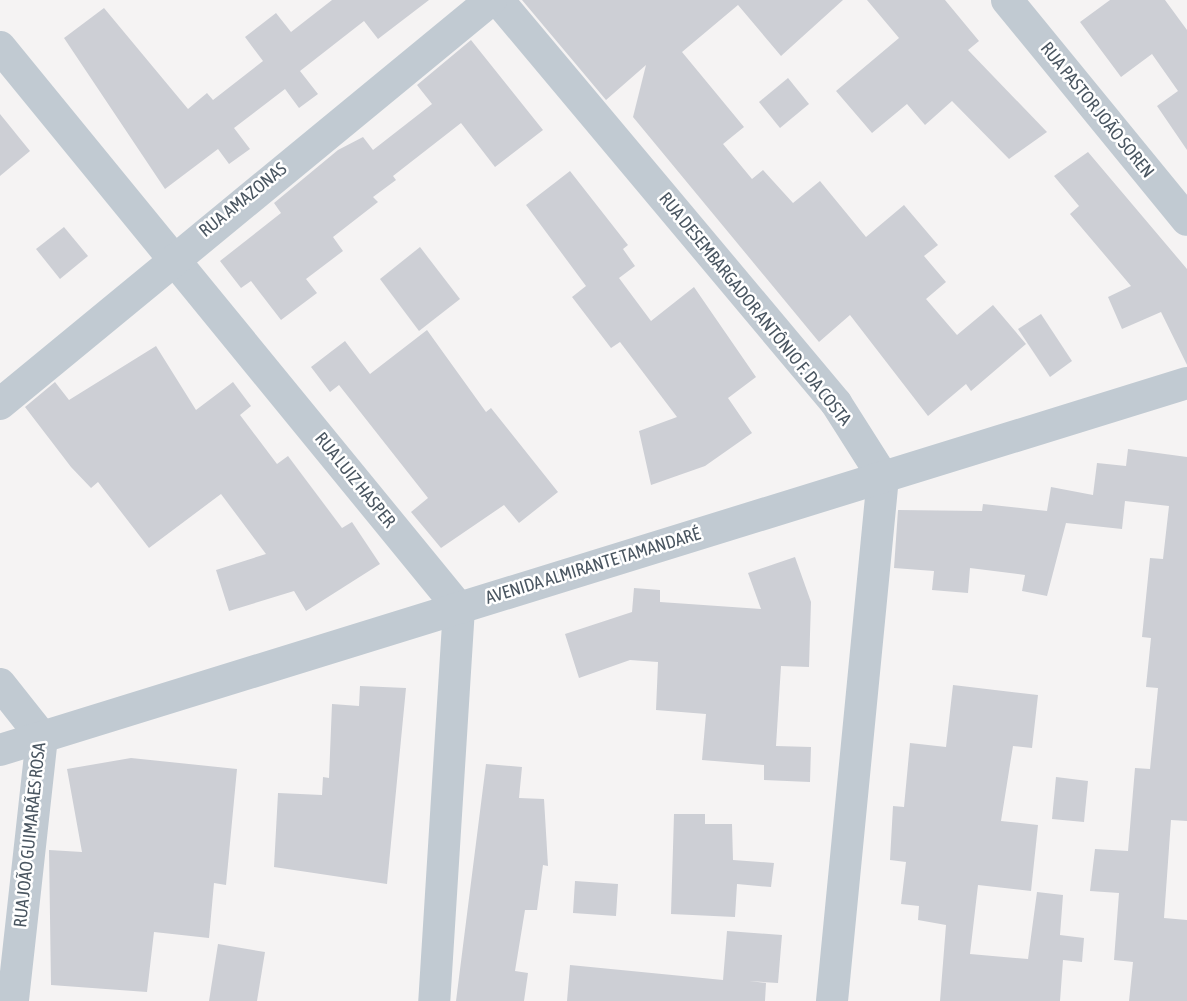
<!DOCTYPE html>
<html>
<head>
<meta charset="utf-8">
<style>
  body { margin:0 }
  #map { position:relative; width:1187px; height:1001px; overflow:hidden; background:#f5f3f3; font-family:"Asap Condensed",sans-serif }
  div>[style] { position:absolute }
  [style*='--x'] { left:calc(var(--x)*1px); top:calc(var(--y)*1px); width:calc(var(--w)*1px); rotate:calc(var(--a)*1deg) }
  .building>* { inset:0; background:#cdcfd5 }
  .minor>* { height:32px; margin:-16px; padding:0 16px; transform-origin:16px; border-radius:16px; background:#c1cad2 }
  span { translate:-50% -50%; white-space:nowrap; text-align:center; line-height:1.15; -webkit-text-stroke:5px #fff; paint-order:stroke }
  .street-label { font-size:18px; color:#4a5661 }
</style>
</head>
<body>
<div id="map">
  <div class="building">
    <div style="clip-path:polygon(332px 0,429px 0,378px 39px,364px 21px,300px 71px,318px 94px,299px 108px,285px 89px,234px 128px,250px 149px,229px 164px,218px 149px,165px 189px,64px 38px,104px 8px,188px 109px,207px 93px,213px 100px,263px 61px,245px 37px,276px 13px,291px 32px)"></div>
    <div style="clip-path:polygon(522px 0,843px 0,781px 56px,738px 5px,682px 52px,744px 127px,723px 144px,752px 179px,763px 170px,793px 203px,820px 181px,866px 237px,904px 205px,938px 245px,924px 256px,946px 282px,926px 299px,957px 335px,993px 305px,1026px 344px,971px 391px,966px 384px,928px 416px,850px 315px,819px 342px,633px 117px,646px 65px,606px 100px)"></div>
    <div style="clip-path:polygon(867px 0,945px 0,979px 41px,968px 50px,1047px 132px,1009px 159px,952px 101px,925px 125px,907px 104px,872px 133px,836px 91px,899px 38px)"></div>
    <div style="clip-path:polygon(1110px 0,1165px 0,1187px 30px,1187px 150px,1157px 106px,1178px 91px,1152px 54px,1121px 77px,1080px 22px)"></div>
    <div style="clip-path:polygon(471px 40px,543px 130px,495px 167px,461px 123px,393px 176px,396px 180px,373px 197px,378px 202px,333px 237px,343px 251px,306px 279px,317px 293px,281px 320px,251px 281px,241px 288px,220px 261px,281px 213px,274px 203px,338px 150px,363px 137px,373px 150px,432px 104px,417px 85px)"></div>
    <div style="clip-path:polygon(788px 78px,809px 104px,780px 128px,759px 102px)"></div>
    <div style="clip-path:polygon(0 114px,30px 151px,0 176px)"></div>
    <div style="clip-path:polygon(1088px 152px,1187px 269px,1187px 365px,1161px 312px,1122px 329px,1108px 297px,1131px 286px,1070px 214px,1079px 206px,1054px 176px)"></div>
    <div style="clip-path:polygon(570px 171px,628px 245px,623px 249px,635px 266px,619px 278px,651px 321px,694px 287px,756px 377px,728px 398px,752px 433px,705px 466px,651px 485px,639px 431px,677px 417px,620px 342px,611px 348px,572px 297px,586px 286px,526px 205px)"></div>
    <div style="clip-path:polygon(64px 227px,88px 256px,60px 279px,36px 249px)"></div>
    <div style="clip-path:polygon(420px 247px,460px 299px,419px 331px,380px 279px)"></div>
    <div style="clip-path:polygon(1041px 314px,1072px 361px,1050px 377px,1018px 329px)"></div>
    <div style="clip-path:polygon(427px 330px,486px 412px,491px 408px,558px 492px,519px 523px,504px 505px,441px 548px,411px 512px,428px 498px,339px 385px,330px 392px,311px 367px,345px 341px,370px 374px)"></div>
    <div style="clip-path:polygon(156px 346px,196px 410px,233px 382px,251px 406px,240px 415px,277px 464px,288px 456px,342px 528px,352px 522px,380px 564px,306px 611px,294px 591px,229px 611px,216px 570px,266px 554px,221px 494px,149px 548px,98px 482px,91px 488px,71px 467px,25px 407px,55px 382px,69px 400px)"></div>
    <div style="clip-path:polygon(1128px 449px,1187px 457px,1187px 821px,1171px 820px,1164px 918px,1187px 920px,1187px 1001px,1129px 1001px,1133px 962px,1114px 960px,1119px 893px,1090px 891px,1095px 849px,1128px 851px,1135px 768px,1150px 769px,1158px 688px,1146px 687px,1151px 638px,1142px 637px,1150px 558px,1163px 559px,1169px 506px,1125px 501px,1122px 529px,1066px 523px,1047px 596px,1022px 591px,1025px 575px,970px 568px,968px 593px,932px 590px,934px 571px,894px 568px,898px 510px,982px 511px,983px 504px,1047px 511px,1051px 487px,1093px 495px,1097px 463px,1126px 466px)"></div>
    <div style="clip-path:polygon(795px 557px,811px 602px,809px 667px,781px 666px,776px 746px,811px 747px,810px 782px,764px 780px,764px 765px,702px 760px,706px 714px,656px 710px,658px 662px,630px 660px,579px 678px,565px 634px,632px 612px,634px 588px,660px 590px,660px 602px,761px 609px,748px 573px)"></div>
    <div style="clip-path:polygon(953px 685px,1038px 695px,1032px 748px,1013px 746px,1001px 821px,1038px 825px,1031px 891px,978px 885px,970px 954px,1028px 959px,1037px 892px,1063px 895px,1060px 935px,1084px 938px,1082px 962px,1063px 960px,1060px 1001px,940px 1001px,946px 925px,918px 920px,919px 906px,901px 904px,906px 862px,890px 860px,893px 806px,904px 807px,910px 743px,946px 747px)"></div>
    <div style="clip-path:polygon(360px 686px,406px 688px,387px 884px,274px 867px,278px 793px,322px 795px,323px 777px,329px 778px,332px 704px,359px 706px)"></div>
    <div style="clip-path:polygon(131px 758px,237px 769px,226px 885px,214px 883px,209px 938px,154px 932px,147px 992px,51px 985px,49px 850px,82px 852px,67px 769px)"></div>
    <div style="clip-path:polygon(486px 764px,522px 767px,519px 798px,544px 799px,548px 866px,543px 865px,537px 910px,525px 910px,515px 971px,528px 973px,524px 1001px,456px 1001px)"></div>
    <div style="clip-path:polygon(1056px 777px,1088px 781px,1084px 822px,1052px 819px)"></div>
    <div style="clip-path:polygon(674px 814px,705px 814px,705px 824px,732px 824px,733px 860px,774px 863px,771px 887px,737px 884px,735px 917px,671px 914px)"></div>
    <div style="clip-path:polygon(575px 881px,618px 884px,616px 916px,573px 913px)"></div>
    <div style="clip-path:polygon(727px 931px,782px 935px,778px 983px,749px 981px,766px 983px,765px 1001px,567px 1001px,570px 965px,723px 980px)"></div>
    <div style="clip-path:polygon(218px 944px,265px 952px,257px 1001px,209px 1001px)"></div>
  </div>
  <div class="minor">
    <div style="--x:498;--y:0;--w:526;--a:50.01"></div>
    <div style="--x:836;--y:403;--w:88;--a:57.6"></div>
    <div style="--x:883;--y:477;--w:526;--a:95.56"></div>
    <div style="--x:1007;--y:0;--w:284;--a:50.7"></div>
    <div style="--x:0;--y:47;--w:725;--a:50.71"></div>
    <div style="--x:459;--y:608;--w:394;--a:93.6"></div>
    <div style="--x:0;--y:404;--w:636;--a:-39.45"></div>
    <div style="--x:0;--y:684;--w:68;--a:51.6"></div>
    <div style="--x:42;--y:737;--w:266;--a:96.3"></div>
    <div style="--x:0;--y:750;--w:1242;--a:-17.18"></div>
  </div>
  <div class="street-label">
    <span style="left:1097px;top:110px;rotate:51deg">RUA PASTOR JOÃO SOREN</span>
    <span style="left:243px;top:200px;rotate:-39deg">RUA AMAZONAS</span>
    <span style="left:755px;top:309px;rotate:51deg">RUA DESEMBARGADOR ANTÔNIO F. DA COSTA</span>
    <span style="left:355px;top:480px;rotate:51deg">RUA LUIZ HASPER</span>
    <span style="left:593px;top:566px;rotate:-17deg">AVENIDA ALMIRANTE TAMANDARÉ</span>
    <span style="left:30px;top:835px;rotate:-84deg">RUA JOÃO GUIMARÃES ROSA</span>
  </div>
</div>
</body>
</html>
